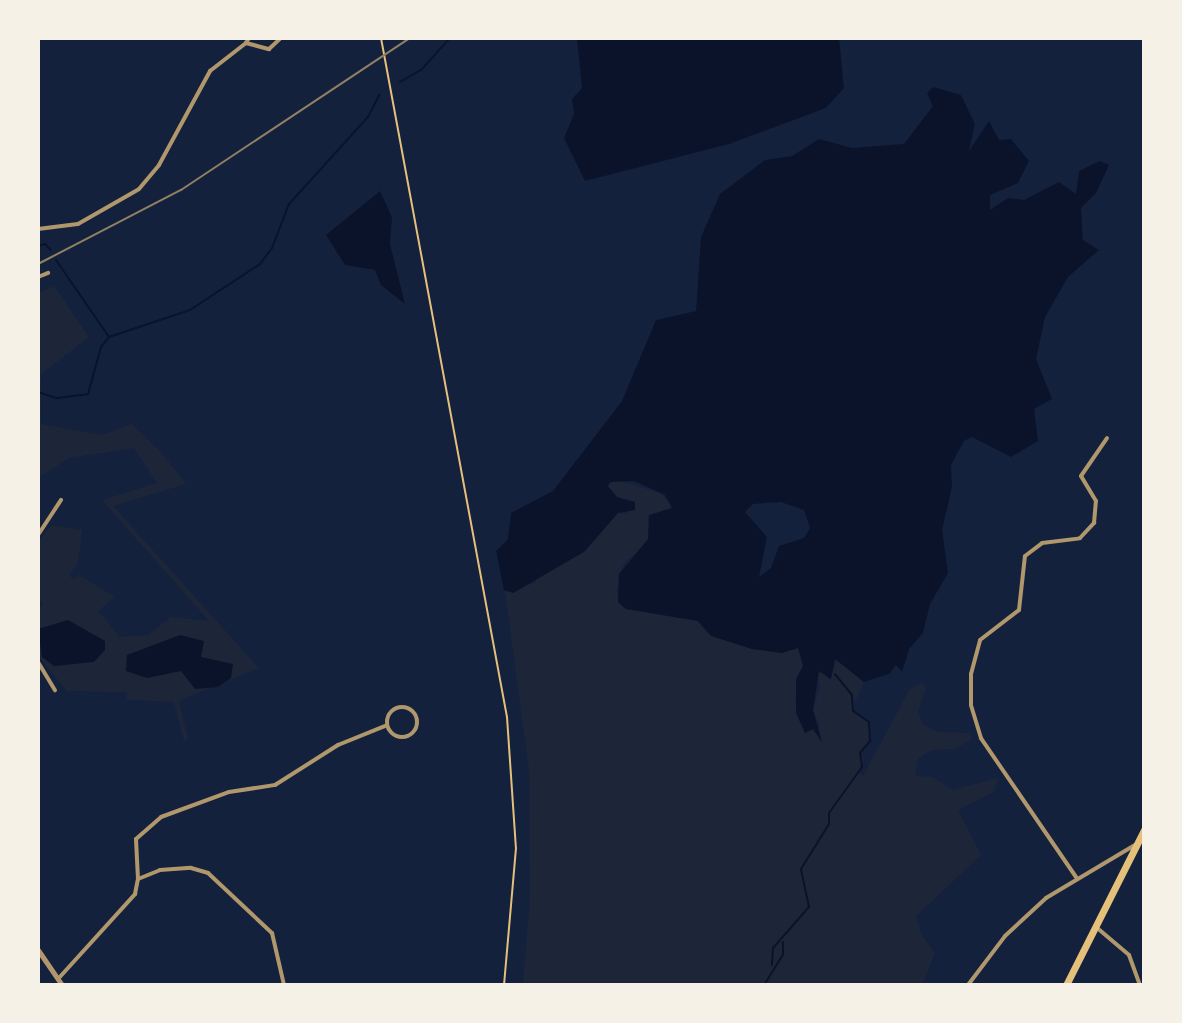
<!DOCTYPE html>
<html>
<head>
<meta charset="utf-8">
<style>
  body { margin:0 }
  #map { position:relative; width:1182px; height:1023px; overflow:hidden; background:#14213d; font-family:"Asap Condensed",sans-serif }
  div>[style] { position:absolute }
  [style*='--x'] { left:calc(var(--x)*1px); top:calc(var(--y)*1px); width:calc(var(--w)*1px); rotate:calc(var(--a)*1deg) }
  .green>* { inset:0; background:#1d2539 }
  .water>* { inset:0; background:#0b132b }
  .stream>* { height:2px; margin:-1px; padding:0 1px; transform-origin:1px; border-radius:1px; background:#0b132b }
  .path>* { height:2px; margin:-1px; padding:0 1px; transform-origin:1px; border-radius:1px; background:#e5c07b }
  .minor>* { height:4px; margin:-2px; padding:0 2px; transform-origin:2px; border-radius:2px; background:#b1986c }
  .minor>.ring { margin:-2px; padding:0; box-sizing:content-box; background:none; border:4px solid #b1986c; border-radius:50% }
  .tertiary>* { height:5px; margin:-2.5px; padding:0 2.5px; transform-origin:2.5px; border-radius:2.5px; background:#b1986c }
  .primary>* { height:7px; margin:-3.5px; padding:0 3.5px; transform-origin:3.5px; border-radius:3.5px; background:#e5c07b }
  .rail>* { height:2px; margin:-1px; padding:0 1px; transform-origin:1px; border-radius:1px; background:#918062 }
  span { translate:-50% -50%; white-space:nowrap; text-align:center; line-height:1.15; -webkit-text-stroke:6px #f6f1e7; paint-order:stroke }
  .frame { position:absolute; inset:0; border:40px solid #f6f1e7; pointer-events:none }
</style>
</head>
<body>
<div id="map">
  <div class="green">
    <div style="clip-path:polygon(54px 286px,89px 337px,41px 374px,41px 424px,102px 435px,132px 424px,161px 452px,186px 484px,113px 506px,259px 668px,179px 701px,188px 739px,184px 741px,174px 702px,127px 700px,127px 692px,67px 691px,38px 656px,38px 611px,43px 604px,38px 598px,38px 542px,52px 525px,82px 530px,78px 563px,69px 575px,74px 580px,79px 575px,115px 597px,98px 611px,120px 637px,148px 635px,171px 617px,209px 621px,102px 500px,157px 483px,134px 448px,69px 458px,38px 478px,38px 293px)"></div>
    <div style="clip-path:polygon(617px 480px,660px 493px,672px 505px,668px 513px,648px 516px,651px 533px,643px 549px,626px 561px,619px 574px,617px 593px,623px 608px,698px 621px,706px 632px,752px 649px,782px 653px,798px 648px,803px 666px,795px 701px,805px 732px,811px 728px,816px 734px,820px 726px,813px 710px,820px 686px,817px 674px,823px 672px,829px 680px,837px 660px,864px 682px,852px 709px,869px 722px,870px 741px,860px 753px,864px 760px,858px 772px,863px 776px,910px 689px,922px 683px,926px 688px,918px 711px,923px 725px,938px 732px,970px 733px,972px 739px,955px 749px,931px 750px,918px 759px,915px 775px,934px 778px,953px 790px,998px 778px,994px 792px,958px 810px,981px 855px,916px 916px,921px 934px,935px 953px,922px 985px,523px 985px,530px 898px,529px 770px,505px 591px,535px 583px,538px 575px,584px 552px,602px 527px,618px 513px,626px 514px,635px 502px,617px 497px,607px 486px)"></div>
  </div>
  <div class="water">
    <div style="clip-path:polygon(577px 38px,839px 38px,844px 88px,826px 108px,729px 144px,585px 181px,564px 138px,574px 114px,572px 99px,582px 88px)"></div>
    <div style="clip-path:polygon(evenodd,933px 87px,961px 95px,975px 124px,969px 151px,989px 121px,999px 140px,1011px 139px,1029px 161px,1018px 183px,990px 195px,990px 210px,1008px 198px,1024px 200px,1059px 182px,1076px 194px,1079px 171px,1100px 161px,1109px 165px,1096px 193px,1081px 208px,1083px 240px,1099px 250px,1068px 277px,1045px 317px,1036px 359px,1052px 399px,1034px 409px,1038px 441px,1011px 457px,972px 437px,964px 441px,951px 465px,952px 487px,942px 530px,948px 573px,930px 604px,923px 633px,909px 649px,902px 672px,896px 665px,889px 674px,864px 682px,835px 659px,831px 679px,819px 671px,813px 710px,822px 742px,813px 729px,805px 733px,796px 713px,796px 679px,803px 666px,798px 648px,782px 653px,752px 649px,711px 636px,698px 621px,626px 609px,618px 602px,619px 574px,648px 539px,649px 515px,672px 508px,665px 495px,634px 481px,610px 482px,608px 486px,617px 497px,635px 502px,635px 510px,618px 513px,584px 552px,513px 593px,504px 590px,496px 551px,508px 539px,511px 513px,553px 491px,622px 401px,656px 320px,696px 311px,701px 237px,720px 194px,765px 160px,792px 156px,819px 139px,852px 148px,904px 144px,933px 106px,927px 93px,933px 87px,781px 502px,804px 510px,810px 528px,804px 538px,779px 546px,771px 568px,759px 577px,767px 537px,745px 512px,753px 504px,781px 502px)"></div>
    <div style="clip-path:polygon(380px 191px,392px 217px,390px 244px,405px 304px,381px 285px,375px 270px,345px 265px,326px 235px)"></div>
    <div style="clip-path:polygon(68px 620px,105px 641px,105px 650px,94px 662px,54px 666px,42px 657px,38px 629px)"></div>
    <div style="clip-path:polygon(180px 635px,204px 641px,201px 657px,233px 664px,231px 678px,218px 687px,195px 689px,181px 671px,147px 678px,126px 671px,127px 655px)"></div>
  </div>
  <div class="stream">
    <div style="--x:400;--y:82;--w:24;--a:-30"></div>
    <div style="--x:421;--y:70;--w:43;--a:-47.8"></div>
    <div style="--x:38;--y:246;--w:7;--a:-16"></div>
    <div style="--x:45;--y:244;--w:8;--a:45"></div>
    <div style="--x:56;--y:260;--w:93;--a:55.5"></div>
    <div style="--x:38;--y:392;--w:20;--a:18"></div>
    <div style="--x:57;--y:398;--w:31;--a:-7"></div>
    <div style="--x:88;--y:394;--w:49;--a:-74.5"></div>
    <div style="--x:101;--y:347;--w:13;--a:-51"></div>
    <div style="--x:109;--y:337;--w:85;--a:-18.4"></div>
    <div style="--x:190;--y:310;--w:84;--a:-33.3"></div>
    <div style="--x:260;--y:264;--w:20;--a:-53"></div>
    <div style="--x:272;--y:248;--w:47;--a:-68.9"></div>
    <div style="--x:289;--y:204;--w:118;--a:-47.8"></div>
    <div style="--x:368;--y:117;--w:25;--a:-63"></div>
    <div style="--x:772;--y:965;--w:17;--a:-87"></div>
    <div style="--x:773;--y:948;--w:55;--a:-48.7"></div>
    <div style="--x:809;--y:907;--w:39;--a:-102"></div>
    <div style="--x:801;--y:869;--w:53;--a:-58.1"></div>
    <div style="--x:829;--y:824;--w:11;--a:-90"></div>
    <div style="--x:829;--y:813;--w:57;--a:-54.3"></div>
    <div style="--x:862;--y:767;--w:14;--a:-98"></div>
    <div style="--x:860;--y:753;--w:16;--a:-50"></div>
    <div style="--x:870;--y:741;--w:19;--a:-93"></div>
    <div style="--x:869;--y:722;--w:19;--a:-145"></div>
    <div style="--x:853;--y:711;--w:16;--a:-94"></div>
    <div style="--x:852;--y:695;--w:27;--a:-129"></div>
    <div style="--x:764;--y:985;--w:36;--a:-58"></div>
    <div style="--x:783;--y:954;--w:12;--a:-90"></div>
  </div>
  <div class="path">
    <div style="--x:381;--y:38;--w:691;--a:79.49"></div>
    <div style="--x:507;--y:717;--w:131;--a:86.1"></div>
    <div style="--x:516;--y:848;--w:138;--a:95"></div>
  </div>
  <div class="minor">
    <div style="--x:249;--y:38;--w:6;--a:121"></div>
    <div style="--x:246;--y:43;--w:24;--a:15"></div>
    <div style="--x:269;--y:49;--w:16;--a:-43"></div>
    <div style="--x:38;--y:229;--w:40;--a:-7.1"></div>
    <div style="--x:78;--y:224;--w:70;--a:-29.8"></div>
    <div style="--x:139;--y:189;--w:31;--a:-50"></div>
    <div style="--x:159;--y:165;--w:107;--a:-61.5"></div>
    <div style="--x:210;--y:71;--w:46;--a:-37.9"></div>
    <div style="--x:38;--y:277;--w:11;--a:-22"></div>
    <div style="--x:38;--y:535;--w:42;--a:-56.7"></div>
    <div style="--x:38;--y:662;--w:33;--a:59"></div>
    <div class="ring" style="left:387px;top:707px;width:26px;height:26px"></div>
    <div style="--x:1076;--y:877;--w:168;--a:-124.4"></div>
    <div style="--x:981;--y:738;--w:34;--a:-107"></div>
    <div style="--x:971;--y:705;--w:31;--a:-90"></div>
    <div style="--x:971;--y:674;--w:35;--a:-75"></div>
    <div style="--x:980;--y:640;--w:49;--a:-37.6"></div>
    <div style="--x:1019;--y:610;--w:54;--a:-83.7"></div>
    <div style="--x:1025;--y:556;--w:21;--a:-37"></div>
    <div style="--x:1042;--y:543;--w:38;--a:-7"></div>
    <div style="--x:1080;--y:538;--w:21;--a:-47"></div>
    <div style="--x:1094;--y:523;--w:22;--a:-85"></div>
    <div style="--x:1096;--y:501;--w:29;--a:-121"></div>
    <div style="--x:1081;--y:476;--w:46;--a:-55.6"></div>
    <div style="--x:138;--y:879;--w:40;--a:-92.9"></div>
    <div style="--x:136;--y:839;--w:33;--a:-41"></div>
    <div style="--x:161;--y:817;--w:72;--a:-20.2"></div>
    <div style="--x:229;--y:792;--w:47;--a:-8.7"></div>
    <div style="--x:275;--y:785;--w:75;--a:-32.4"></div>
    <div style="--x:338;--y:745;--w:51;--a:-22"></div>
    <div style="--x:1096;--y:927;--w:43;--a:40.3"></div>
    <div style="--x:1129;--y:955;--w:32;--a:70"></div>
    <div style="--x:58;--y:979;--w:115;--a:-47.8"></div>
    <div style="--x:135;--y:894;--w:15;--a:-79"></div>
    <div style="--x:138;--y:879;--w:24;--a:-22"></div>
    <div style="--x:160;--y:870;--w:31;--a:-4"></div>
    <div style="--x:191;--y:868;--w:18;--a:16"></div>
    <div style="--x:208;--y:873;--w:88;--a:43.2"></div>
    <div style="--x:272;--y:933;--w:53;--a:77"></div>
    <div style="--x:968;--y:985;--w:61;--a:-52.9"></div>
    <div style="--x:1005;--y:936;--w:56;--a:-42.8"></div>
    <div style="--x:1046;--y:898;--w:104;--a:-30.8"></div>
  </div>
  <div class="tertiary">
    <div style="--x:38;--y:950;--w:42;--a:55.6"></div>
  </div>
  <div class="primary">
    <div style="--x:1066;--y:985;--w:174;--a:-63.3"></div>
  </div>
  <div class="rail">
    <div style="--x:38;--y:264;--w:161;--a:-27.4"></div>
    <div style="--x:181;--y:190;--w:275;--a:-33.6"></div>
  </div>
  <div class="frame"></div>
</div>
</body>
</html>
